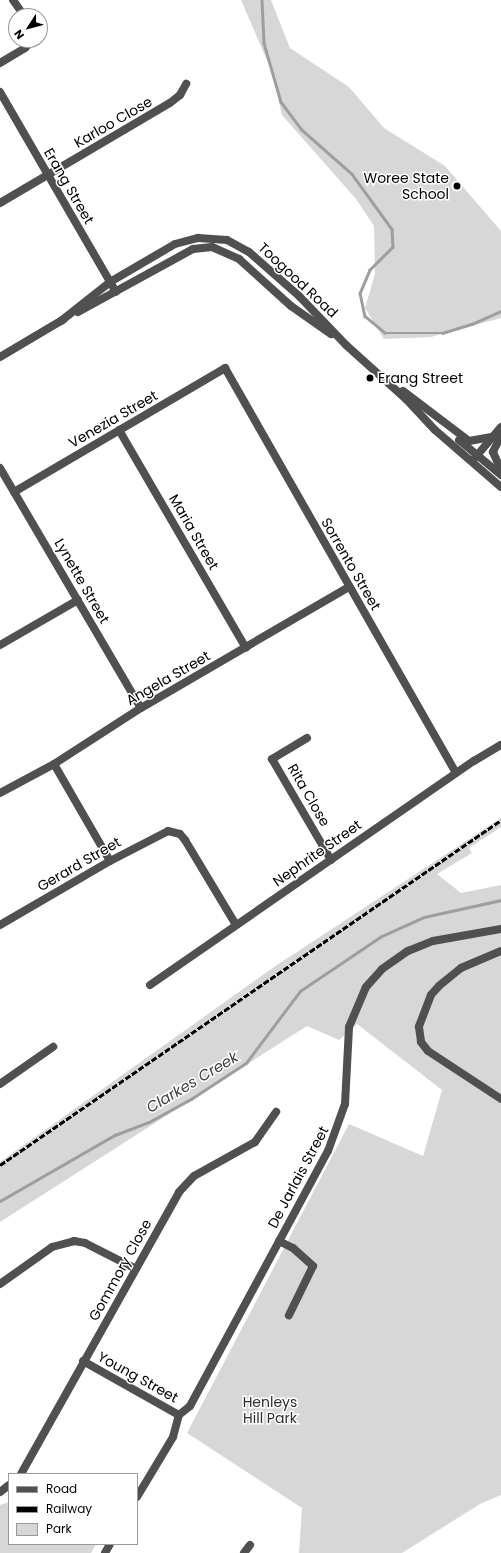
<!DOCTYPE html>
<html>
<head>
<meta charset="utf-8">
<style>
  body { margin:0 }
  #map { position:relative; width:501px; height:1553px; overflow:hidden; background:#fff; font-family:Poppins,sans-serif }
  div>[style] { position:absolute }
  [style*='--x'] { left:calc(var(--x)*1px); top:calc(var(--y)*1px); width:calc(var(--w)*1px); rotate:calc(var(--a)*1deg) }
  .green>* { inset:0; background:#d7d7d7 }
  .stream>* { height:2.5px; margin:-1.25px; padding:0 1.25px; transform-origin:1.25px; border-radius:1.25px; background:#9e9e9e }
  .minor>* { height:8px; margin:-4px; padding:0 4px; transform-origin:4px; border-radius:4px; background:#505050 }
  .tertiary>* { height:8px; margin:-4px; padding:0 4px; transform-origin:4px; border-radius:4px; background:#505050 }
  .rail>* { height:2.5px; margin-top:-1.25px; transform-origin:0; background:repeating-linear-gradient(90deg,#000 0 6px,transparent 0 8px) }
  .dots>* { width:11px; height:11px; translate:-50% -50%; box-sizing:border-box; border:2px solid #fff; border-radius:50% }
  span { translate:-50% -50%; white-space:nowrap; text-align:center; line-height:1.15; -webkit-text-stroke:3px #fff; paint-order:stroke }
  .street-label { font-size:14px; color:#000 }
  .poi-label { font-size:14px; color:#000 }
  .right { translate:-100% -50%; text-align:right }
  .left { translate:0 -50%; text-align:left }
  .park-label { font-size:14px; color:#2e2e2e }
  .water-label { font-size:15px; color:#3f3f3f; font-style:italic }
  .legend { position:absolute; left:8px; top:1473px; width:130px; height:72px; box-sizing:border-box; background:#fff; border:1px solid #999; margin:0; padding:5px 7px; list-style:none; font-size:12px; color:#000 }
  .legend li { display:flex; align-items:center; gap:8px; height:20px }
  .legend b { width:20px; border:1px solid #999 }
  .north { position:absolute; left:8px; top:8px; width:40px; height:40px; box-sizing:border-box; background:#fff; border:1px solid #999; border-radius:50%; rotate:234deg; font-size:11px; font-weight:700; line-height:16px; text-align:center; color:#000 }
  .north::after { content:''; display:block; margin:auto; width:14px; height:18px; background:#000; clip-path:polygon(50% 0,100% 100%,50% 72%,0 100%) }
</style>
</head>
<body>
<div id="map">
  <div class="green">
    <div style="clip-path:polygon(241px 0,271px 0,290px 48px,349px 87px,384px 128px,445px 166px,501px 231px,501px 318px,431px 337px,384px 339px,365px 308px,375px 274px,374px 226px,356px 199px,282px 115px,272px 72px)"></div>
    <div style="clip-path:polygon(501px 818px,501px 827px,469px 848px,472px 853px,437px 874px,461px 893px,501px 885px,501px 1495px,480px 1504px,402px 1553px,299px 1553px,302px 1508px,187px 1433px,349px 1124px,423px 1156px,442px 1090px,357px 1024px,339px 1040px,307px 1026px,0 1222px,0 1162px,274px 967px)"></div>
    <div style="clip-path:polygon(9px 1502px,9px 1544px,96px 1544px,91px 1553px,0 1553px,0 1505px)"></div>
  </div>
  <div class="stream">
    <div style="--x:262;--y:0;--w:43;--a:87.3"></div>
    <div style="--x:264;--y:43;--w:61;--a:73.9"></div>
    <div style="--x:281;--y:102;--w:34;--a:53"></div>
    <div style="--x:301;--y:129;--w:68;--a:41.4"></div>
    <div style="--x:352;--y:174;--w:68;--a:54"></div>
    <div style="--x:392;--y:229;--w:18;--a:87"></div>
    <div style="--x:393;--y:247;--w:33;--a:135"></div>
    <div style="--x:370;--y:270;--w:25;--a:113"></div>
    <div style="--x:360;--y:293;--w:24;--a:78"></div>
    <div style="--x:365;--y:316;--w:26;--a:40"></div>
    <div style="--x:385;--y:333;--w:57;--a:0"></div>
    <div style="--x:442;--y:333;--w:31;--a:-17"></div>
    <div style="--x:472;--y:324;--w:32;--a:-24"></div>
    <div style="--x:0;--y:1201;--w:133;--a:-29.9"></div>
    <div style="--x:115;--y:1135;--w:36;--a:-21"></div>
    <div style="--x:149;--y:1122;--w:48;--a:-28.7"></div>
    <div style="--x:191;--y:1099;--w:66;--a:-33.2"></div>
    <div style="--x:246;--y:1063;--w:90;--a:-53.1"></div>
    <div style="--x:300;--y:991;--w:97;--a:-34"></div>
    <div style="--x:380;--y:937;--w:48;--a:-24.4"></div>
    <div style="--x:424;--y:917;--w:79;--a:-12.4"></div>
  </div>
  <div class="minor">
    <div style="--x:13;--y:0;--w:19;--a:55"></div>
    <div style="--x:0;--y:63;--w:29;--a:-31"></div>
    <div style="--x:25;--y:48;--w:11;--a:-45"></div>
    <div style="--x:0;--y:92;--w:231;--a:59.9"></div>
    <div style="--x:0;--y:203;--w:197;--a:-30.5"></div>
    <div style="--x:170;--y:103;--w:13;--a:-39"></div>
    <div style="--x:180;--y:95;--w:13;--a:-61"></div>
    <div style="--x:119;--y:430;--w:252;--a:59.8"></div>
    <div style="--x:0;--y:468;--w:278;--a:59.6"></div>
    <div style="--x:14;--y:492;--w:245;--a:-30.4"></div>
    <div style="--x:225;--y:368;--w:466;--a:60.3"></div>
    <div style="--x:0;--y:645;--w:90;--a:-30"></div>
    <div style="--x:307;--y:738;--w:41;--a:149"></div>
    <div style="--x:272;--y:759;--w:117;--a:59.7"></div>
    <div style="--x:54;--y:764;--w:112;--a:60"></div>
    <div style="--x:0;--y:925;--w:127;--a:-30.2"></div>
    <div style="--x:110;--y:861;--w:65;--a:-27.3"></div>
    <div style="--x:168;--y:831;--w:12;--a:14"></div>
    <div style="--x:180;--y:834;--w:8;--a:50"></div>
    <div style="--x:185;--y:840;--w:99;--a:59"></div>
    <div style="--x:501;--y:951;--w:43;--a:157"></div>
    <div style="--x:461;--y:968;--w:28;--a:141"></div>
    <div style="--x:439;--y:986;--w:12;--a:132"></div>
    <div style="--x:431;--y:995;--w:34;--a:111"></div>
    <div style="--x:419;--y:1027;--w:15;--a:82"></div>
    <div style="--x:421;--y:1042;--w:11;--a:52"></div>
    <div style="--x:428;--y:1051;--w:87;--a:33.3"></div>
    <div style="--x:150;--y:985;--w:394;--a:-34.7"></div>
    <div style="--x:474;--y:761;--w:31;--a:-31"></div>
    <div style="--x:0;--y:1084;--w:65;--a:-34.9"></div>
    <div style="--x:279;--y:1241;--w:16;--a:27"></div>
    <div style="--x:293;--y:1248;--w:27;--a:42"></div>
    <div style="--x:313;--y:1266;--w:55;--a:116.1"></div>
    <div style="--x:0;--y:1284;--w:64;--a:-35.4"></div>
    <div style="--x:52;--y:1247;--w:23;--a:-15"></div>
    <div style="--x:74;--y:1241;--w:11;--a:10"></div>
    <div style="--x:85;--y:1243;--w:57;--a:27"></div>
    <div style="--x:83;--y:1361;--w:110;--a:29.4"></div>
    <div style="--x:21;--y:1474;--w:323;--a:-60.7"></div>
    <div style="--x:179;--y:1192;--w:22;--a:-47"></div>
    <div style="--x:194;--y:1176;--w:70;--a:-29.1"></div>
    <div style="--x:255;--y:1142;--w:37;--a:-55"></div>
    <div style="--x:0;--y:1492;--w:11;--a:-38"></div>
    <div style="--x:137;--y:1497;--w:70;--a:-59"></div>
    <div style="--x:173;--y:1437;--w:23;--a:-75"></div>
    <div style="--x:179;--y:1415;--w:14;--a:-39"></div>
    <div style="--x:190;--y:1406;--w:290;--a:-61.6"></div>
    <div style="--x:328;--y:1151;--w:50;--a:-70.1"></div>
    <div style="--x:345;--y:1104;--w:77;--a:-87"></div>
    <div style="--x:349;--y:1027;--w:43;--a:-67"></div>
    <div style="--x:366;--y:987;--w:24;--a:-48"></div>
    <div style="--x:382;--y:969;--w:32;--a:-35"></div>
    <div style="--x:408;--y:951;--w:27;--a:-22"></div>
    <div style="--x:433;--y:941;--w:69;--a:-10"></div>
    <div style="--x:105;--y:1553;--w:10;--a:-61"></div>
    <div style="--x:244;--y:1553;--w:10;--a:-53"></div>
  </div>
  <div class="tertiary">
    <div style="--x:78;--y:312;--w:131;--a:-28.7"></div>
    <div style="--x:193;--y:249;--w:19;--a:-6"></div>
    <div style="--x:212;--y:247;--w:30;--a:24"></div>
    <div style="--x:239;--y:259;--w:70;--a:42.1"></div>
    <div style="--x:291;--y:306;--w:49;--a:35"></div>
    <div style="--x:61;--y:321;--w:63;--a:-38.5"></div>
    <div style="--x:110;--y:282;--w:75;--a:-30.3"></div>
    <div style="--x:175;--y:244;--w:24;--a:-15"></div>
    <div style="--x:198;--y:238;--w:29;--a:4"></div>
    <div style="--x:227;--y:240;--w:25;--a:29"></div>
    <div style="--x:249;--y:252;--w:67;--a:41.3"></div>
    <div style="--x:299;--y:296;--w:68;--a:46.2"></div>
    <div style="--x:346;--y:345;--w:81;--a:42"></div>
    <div style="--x:406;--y:399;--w:42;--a:46.9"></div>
    <div style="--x:435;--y:430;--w:87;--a:40.8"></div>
    <div style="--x:0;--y:357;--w:74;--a:-30.7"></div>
    <div style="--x:403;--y:391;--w:83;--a:37.1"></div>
    <div style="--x:469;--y:441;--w:23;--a:-10"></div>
    <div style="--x:501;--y:436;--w:18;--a:117"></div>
    <div style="--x:493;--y:452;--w:20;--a:66"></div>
    <div style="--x:459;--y:440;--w:55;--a:39.8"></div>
    <div style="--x:474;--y:459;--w:42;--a:-49.8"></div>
    <div style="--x:0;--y:793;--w:61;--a:-28.2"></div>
    <div style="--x:54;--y:764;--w:103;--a:-32.8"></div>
    <div style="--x:141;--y:708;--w:241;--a:-30.2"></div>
  </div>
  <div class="rail">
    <div style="--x:0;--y:1165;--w:608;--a:-34.55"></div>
  </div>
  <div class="dots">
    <div style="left:457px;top:186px;background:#000"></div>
    <div style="left:370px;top:378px;background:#000"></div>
  </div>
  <div class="street-label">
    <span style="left:113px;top:122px;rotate:-30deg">Karloo Close</span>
    <span style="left:69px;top:186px;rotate:60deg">Erang Street</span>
    <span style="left:298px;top:280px;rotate:43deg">Toogood Road</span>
    <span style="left:113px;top:419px;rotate:-30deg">Venezia Street</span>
    <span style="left:194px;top:532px;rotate:60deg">Maria Street</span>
    <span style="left:351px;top:564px;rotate:60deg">Sorrento Street</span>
    <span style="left:82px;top:581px;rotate:60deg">Lynette Street</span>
    <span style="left:168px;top:678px;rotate:-30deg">Angela Street</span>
    <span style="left:309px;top:795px;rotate:60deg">Rita Close</span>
    <span style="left:317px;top:853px;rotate:-35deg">Nephrite Street</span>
    <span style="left:79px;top:864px;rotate:-30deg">Gerard Street</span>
    <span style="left:298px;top:1177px;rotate:-62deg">De Jarlais Street</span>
    <span style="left:120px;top:1270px;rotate:-61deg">Gommory Close</span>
    <span style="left:138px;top:1377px;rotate:29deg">Young Street</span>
  </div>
  <div class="poi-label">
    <span class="right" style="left:449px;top:186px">Woree State<br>School</span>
    <span class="left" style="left:378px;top:378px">Erang Street</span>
  </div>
  <div class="park-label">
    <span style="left:270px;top:1410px">Henleys<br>Hill Park</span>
  </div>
  <div class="water-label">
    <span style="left:192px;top:1082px;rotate:-31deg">Clarkes Creek</span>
  </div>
  <ul class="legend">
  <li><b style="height:5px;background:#505050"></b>Road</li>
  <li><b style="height:5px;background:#000"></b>Railway</li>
  <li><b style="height:11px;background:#d7d7d7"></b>Park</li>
  </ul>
  <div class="north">N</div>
</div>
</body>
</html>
